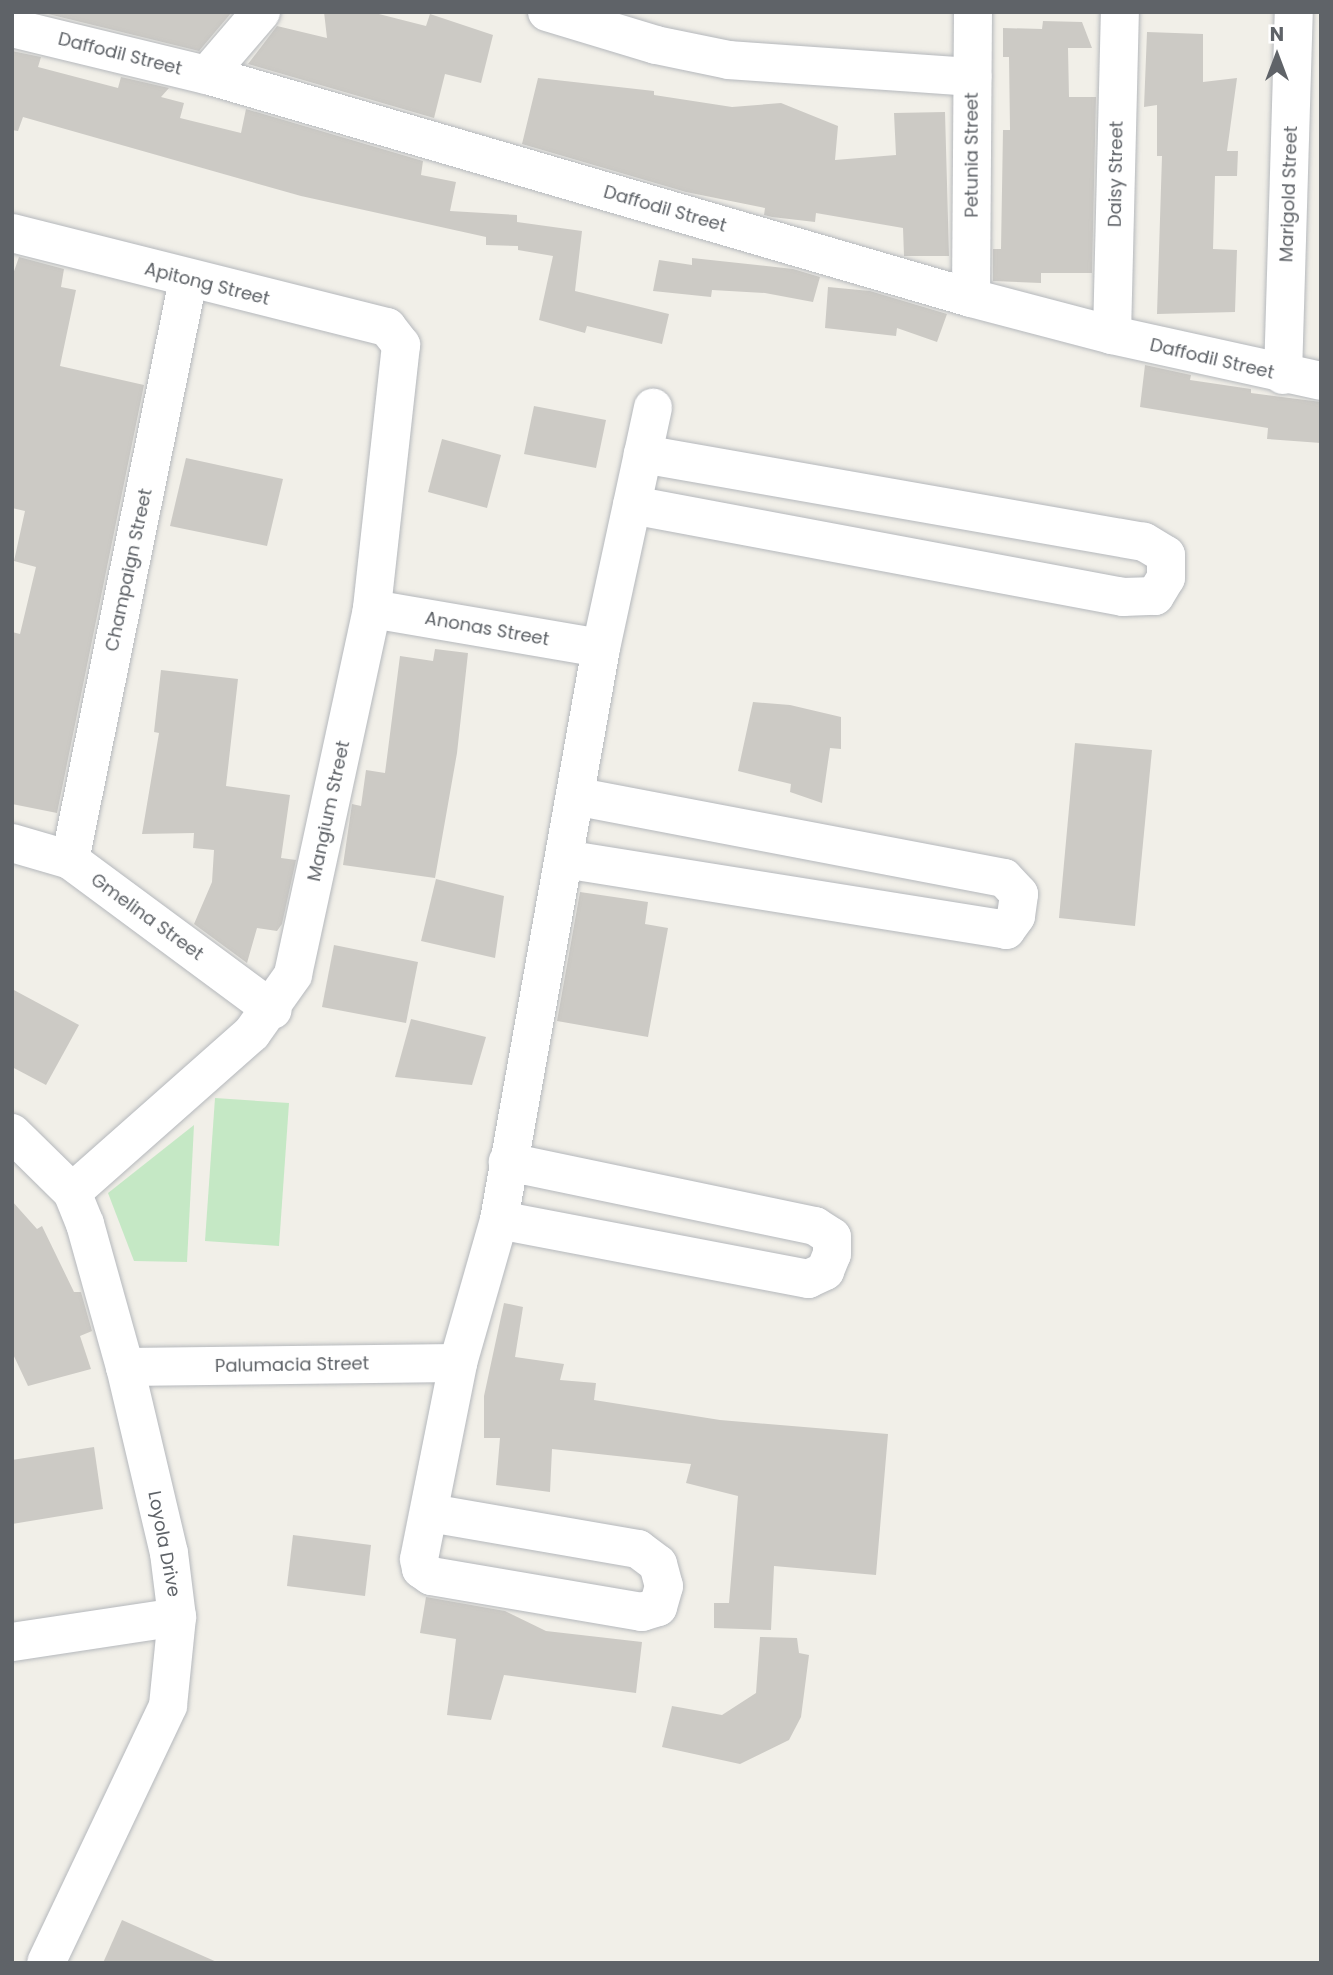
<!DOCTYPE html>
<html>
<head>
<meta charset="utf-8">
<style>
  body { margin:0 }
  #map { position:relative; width:1333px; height:1975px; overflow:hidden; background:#f1efe8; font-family:Poppins,sans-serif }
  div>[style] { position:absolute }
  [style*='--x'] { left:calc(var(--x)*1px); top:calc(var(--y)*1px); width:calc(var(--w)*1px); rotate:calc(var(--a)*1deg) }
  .green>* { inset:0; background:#c5e8c5 }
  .building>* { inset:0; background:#cccac5 }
  .roads { filter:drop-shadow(0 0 2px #b5b8bc) drop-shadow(0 0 2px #b5b8bc) }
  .minor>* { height:38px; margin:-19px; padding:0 19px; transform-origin:19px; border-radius:19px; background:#fff }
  span { translate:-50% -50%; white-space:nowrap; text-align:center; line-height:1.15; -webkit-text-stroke:6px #fff; paint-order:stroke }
  .street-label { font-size:18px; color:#5f6368 }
  .frame { position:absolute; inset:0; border:14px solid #5f6368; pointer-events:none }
  .north { position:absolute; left:1242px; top:21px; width:70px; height:70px; -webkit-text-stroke:5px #fff; paint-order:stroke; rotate:0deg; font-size:19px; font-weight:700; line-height:28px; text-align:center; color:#5f6368 }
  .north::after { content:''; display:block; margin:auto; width:24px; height:32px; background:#5f6368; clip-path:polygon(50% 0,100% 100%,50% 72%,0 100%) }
</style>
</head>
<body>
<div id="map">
  <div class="green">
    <div style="clip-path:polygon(215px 1098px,289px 1103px,279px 1246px,205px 1241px)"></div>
    <div style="clip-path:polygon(194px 1125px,187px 1262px,134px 1261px,108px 1193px)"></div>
  </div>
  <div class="building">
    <div style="clip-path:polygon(40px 12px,232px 12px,199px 51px)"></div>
    <div style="clip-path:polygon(324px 12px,371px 12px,426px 26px,430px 14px,493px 35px,481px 83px,445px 74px,434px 118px,248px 64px,277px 26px,327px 38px)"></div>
    <div style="clip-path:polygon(1043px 21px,1082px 22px,1092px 48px,1068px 48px,1069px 97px,1096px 97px,1092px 273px,1041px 273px,1041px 283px,993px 281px,993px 249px,1001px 249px,1003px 130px,1010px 130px,1009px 57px,1003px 57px,1003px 28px,1042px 29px)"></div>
    <div style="clip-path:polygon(1147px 32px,1203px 34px,1203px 82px,1237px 78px,1227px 151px,1238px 151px,1237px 176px,1215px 176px,1213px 249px,1237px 250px,1235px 312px,1157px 314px,1162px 156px,1157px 156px,1157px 105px,1144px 107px)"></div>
    <div style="clip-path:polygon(12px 51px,41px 57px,38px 67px,118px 88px,121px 77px,169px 88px,161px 97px,184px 103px,180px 118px,241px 133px,246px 109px,423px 161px,421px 175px,456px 182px,450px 211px,517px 215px,517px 222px,582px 231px,575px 291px,669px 314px,662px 344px,587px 326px,585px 333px,539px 320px,553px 256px,518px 250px,518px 246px,486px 245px,486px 237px,301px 196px,23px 117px,18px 131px,12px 130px)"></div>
    <div style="clip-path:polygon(538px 78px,654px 91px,654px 95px,732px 107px,781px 103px,838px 126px,835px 160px,896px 155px,894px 113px,945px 112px,949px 256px,904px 256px,903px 228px,816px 213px,815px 222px,772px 217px,764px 215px,765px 208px,686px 192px,522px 144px)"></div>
    <div style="clip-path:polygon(19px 257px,64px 269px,61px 287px,76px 290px,60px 366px,144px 385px,57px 813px,12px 804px,12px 632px,20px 634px,36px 567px,14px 561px,25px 511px,12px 508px,12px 277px)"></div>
    <div style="clip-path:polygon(692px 258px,793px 269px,820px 277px,813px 302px,765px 293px,712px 290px,711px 297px,653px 291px,659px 260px,692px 265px)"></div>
    <div style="clip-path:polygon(828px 287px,870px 291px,947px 314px,937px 342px,897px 328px,896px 336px,825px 328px)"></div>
    <div style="clip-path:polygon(1145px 365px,1191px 375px,1190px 380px,1251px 389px,1251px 393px,1321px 402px,1321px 443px,1267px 439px,1268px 428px,1140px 407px)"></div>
    <div style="clip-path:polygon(534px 406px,606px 420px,596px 468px,524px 454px)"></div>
    <div style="clip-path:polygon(442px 439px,501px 455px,487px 508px,428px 492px)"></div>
    <div style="clip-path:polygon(186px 458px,283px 479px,267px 546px,170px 526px)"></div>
    <div style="clip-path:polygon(435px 649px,468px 653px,457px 753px,435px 878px,343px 865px,352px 804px,361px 806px,366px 770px,385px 773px,400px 656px,433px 661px)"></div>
    <div style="clip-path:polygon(161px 670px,238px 679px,226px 786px,290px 795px,281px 858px,296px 860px,282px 924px,277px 931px,257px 928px,247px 963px,194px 924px,212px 882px,214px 850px,193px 848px,194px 833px,142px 834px,159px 733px,154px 732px)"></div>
    <div style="clip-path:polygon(753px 702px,790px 705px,841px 717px,841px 749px,830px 748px,822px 803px,790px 792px,791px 784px,738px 771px)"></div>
    <div style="clip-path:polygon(1075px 743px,1152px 750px,1135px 926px,1059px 918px)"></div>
    <div style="clip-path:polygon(436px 879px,504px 896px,495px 958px,421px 941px)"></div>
    <div style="clip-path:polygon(580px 892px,648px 902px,645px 924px,668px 928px,648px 1037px,557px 1021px)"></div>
    <div style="clip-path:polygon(334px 945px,418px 962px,406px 1023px,322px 1007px)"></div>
    <div style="clip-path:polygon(12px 989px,79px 1025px,46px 1085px,12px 1067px)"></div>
    <div style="clip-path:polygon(411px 1019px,486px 1037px,472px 1085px,395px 1077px)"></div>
    <div style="clip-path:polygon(12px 1201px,37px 1229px,42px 1226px,74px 1292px,81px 1292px,92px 1331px,80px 1336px,91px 1369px,28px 1386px,12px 1352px)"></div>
    <div style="clip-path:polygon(504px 1303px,523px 1307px,515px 1357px,564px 1364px,560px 1380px,596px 1383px,594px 1400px,720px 1420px,888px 1434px,876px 1575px,774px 1566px,771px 1630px,714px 1628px,714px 1603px,729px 1603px,738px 1496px,686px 1483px,691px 1464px,552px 1449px,550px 1492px,496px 1485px,500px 1438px,484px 1438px,484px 1396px)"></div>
    <div style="clip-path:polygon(94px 1447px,103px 1509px,12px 1524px,12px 1460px)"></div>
    <div style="clip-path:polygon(293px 1535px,371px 1545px,365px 1596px,287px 1586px)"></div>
    <div style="clip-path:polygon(426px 1597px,505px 1611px,546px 1631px,642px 1642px,636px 1693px,504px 1675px,491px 1720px,447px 1715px,456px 1639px,420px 1633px)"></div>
    <div style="clip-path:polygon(760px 1637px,797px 1638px,799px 1653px,809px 1655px,801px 1717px,789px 1740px,740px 1764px,662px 1747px,672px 1706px,722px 1715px,756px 1693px)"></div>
    <div style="clip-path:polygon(122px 1920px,219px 1963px,103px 1963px)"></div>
  </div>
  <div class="roads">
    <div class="minor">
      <div style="--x:547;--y:12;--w:114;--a:16.8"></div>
      <div style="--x:656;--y:45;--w:75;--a:11.6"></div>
      <div style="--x:729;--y:60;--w:244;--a:4"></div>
      <div style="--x:12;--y:28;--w:201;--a:13.6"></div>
      <div style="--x:207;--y:75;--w:796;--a:16.27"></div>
      <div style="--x:971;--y:298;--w:146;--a:14.7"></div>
      <div style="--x:1112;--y:335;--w:214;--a:12.4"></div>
      <div style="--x:207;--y:75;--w:83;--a:-49.4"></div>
      <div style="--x:12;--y:233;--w:387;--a:14.1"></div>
      <div style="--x:387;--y:327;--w:23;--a:52"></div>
      <div style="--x:401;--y:345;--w:266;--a:96.3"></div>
      <div style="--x:372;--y:609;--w:374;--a:102.2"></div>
      <div style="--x:293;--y:975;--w:71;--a:125.3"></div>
      <div style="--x:252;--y:1033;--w:240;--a:138.5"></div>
      <div style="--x:971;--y:298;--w:286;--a:-89.6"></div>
      <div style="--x:1112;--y:335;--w:323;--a:-88.6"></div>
      <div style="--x:1283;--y:375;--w:363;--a:-88.3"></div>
      <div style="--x:632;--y:505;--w:500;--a:10.6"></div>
      <div style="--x:1123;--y:597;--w:32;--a:-2"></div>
      <div style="--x:1155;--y:596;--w:21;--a:-59"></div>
      <div style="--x:1166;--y:578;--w:23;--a:-90"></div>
      <div style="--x:1166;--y:555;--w:26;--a:-149"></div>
      <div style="--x:1144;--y:542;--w:509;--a:-170.04"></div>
      <div style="--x:372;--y:609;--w:232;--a:9.7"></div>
      <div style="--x:12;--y:843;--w:60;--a:16.3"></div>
      <div style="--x:70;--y:860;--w:252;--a:36.5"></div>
      <div style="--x:564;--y:859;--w:448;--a:9.1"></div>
      <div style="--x:1006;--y:930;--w:17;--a:-54"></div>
      <div style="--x:1016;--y:916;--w:22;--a:-82"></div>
      <div style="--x:1019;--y:894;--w:22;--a:-133"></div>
      <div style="--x:1004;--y:878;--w:437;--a:-169.2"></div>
      <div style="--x:70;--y:860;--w:592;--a:-78.5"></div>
      <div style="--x:12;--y:1133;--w:84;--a:44.5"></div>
      <div style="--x:72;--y:1192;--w:35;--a:68"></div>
      <div style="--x:85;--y:1224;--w:148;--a:74.4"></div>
      <div style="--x:125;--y:1367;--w:191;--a:76.7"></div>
      <div style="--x:169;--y:1553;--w:64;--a:82.9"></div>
      <div style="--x:177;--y:1617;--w:89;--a:95.8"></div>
      <div style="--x:168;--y:1706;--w:284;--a:115.4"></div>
      <div style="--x:499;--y:1220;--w:315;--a:10.8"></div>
      <div style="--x:808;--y:1279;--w:19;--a:-25"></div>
      <div style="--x:825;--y:1271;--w:18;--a:-68"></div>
      <div style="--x:832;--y:1254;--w:17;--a:-90"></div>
      <div style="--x:832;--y:1237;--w:20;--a:-147"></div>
      <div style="--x:815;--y:1226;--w:314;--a:-168.2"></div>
      <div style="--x:125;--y:1367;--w:333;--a:-0.7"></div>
      <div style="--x:430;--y:1513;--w:211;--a:9.8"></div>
      <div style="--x:638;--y:1549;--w:25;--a:37"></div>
      <div style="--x:658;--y:1564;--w:23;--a:75"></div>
      <div style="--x:664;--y:1586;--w:22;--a:106"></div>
      <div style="--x:658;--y:1607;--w:17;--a:163"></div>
      <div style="--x:642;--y:1612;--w:214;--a:-170.3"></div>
      <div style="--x:431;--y:1576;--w:12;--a:-145"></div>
      <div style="--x:421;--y:1569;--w:10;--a:-101"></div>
      <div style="--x:419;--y:1559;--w:200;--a:-78.7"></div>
      <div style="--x:458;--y:1363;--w:149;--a:-74"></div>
      <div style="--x:499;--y:1220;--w:581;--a:-79.89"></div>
      <div style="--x:601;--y:648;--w:246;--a:-77.8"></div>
      <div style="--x:12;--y:1642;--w:167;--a:-8.6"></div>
    </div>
  </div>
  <div class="street-label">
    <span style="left:120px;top:54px;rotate:14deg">Daffodil Street</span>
    <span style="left:972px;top:155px;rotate:-90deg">Petunia Street</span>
    <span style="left:1116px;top:174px;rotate:-89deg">Daisy Street</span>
    <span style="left:1289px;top:194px;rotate:-88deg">Marigold Street</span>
    <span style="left:665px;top:209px;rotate:16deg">Daffodil Street</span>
    <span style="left:207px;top:284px;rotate:14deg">Apitong Street</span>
    <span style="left:1212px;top:359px;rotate:13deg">Daffodil Street</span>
    <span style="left:129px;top:570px;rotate:-78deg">Champaign Street</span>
    <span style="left:487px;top:629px;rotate:10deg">Anonas Street</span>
    <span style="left:329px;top:811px;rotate:-78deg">Mangium Street</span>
    <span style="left:147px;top:917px;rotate:36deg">Gmelina Street</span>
    <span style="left:292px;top:1365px;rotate:-1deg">Palumacia Street</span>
    <span style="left:164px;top:1544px;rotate:79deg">Loyola Drive</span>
  </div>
  <div class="frame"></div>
  <div class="north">N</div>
</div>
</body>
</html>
